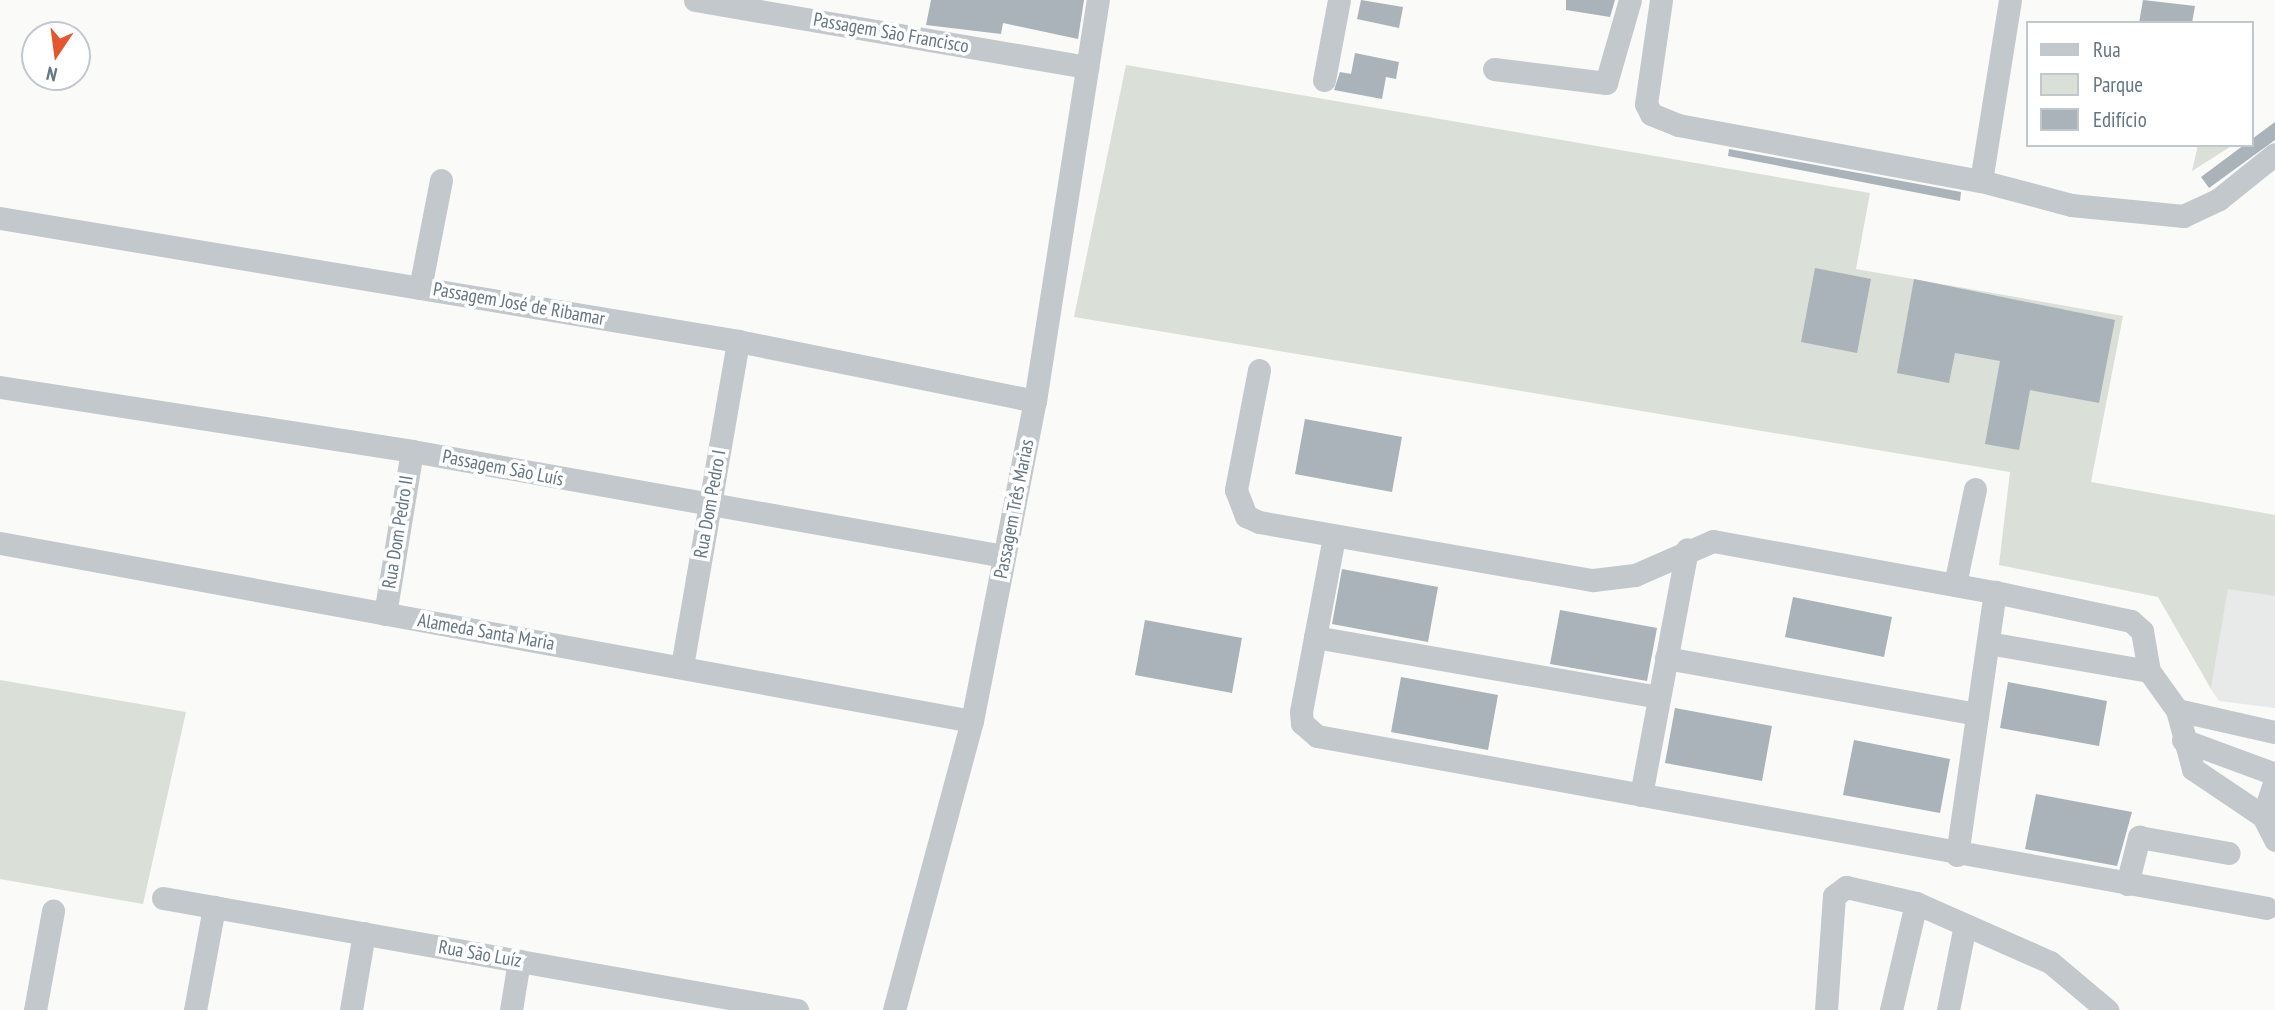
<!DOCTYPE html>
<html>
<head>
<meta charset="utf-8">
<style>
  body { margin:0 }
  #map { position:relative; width:2275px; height:1010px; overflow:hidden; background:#fafaf8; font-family:"PT Sans Narrow",sans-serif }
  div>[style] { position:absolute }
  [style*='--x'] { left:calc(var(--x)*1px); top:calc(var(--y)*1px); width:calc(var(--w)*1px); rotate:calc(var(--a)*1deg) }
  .built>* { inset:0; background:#e8e9e9 }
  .green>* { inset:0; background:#dadfd7 }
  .building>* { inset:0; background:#aab3b9 }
  .minor>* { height:23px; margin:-11.5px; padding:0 11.5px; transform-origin:11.5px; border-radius:11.5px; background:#c3c8cc }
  span { translate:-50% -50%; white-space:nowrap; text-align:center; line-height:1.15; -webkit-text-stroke:7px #fff; paint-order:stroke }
  .street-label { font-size:19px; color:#657683 }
  .legend { position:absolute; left:2026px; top:21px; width:228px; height:126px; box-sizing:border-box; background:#fff; border:2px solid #c1c8cd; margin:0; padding:9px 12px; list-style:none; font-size:21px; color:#657683 }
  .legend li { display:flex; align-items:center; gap:14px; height:35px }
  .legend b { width:35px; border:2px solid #c1c8cd }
  .north { position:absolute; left:21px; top:21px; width:70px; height:70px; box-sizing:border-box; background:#fff; border:2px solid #c1c8cd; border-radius:50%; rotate:193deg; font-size:19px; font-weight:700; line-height:28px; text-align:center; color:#657683 }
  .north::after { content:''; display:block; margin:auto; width:24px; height:32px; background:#e4572e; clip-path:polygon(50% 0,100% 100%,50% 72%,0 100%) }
</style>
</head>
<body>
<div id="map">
  <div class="built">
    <div style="clip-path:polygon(2228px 588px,2275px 596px,2275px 708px,2219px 701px,2211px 689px)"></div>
  </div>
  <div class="green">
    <div style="clip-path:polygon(1126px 65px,1870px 193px,1856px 269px,2123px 316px,2091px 482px,2275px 515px,2275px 596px,2228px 589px,2211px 689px,2158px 597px,1999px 565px,2010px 472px,1074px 317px)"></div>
    <div style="clip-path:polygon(2198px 145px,2233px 145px,2192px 171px)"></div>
    <div style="clip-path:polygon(0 680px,186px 712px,143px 904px,0 879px)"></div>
  </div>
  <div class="building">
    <div style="clip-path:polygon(931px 0,1084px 0,1078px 39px,1003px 23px,1001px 34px,926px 25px)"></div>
    <div style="clip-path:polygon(1361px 0,1403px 7px,1399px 28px,1357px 19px)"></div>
    <div style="clip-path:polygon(1566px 0,1615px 0,1610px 17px,1566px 10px)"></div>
    <div style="clip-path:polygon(2143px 0,2195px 6px,2192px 23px,2139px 23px)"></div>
    <div style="clip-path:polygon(1355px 53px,1399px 62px,1396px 79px,1386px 77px,1382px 99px,1334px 90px,1340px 72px,1351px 74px)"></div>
    <div style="clip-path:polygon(2275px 122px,2275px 140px,2209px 188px,2201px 177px,2244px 145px,2252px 145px,2252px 139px)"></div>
    <div style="clip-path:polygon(1729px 149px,1961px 192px,1960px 201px,1728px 156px)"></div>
    <div style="clip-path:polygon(1815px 268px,1871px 279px,1857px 353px,1801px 342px)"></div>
    <div style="clip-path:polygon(1914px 279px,2115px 320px,2099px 403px,2030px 390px,2019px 450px,1985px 444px,2000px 361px,1955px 353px,1949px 383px,1897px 373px)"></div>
    <div style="clip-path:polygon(1305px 419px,1402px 437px,1392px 492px,1295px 474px)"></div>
    <div style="clip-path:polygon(1342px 569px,1438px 587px,1428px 642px,1332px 624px)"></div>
    <div style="clip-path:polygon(1793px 597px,1892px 617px,1884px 657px,1785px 637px)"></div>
    <div style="clip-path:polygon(1560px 610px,1657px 628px,1647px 681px,1550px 664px)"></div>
    <div style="clip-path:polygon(1145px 620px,1242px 638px,1232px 693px,1135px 675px)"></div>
    <div style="clip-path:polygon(1401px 677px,1498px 695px,1488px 750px,1391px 732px)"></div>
    <div style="clip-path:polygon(2008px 682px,2107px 701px,2099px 746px,2000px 728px)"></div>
    <div style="clip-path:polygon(1675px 708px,1772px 726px,1762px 781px,1665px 763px)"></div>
    <div style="clip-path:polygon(1854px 740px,1950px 759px,1940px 813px,1843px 795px)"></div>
    <div style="clip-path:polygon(2036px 794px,2132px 812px,2117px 866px,2025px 849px)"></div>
  </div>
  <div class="minor">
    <div style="--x:695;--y:0;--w:398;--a:9.7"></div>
    <div style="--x:1661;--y:0;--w:105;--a:98.2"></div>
    <div style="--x:1646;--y:104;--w:11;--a:63"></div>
    <div style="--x:1651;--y:114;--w:29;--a:22"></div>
    <div style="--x:1678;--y:125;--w:308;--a:10.5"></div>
    <div style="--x:1981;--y:181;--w:93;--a:14.9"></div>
    <div style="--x:2071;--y:205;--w:113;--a:5.6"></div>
    <div style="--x:2183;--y:216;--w:40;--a:-25"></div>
    <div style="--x:2219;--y:199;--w:72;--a:-38.8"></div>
    <div style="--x:1494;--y:69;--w:113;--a:7.1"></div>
    <div style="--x:1606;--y:83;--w:86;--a:-73.9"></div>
    <div style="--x:1324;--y:80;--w:81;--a:-79.4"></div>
    <div style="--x:1981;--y:181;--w:183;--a:-80.9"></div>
    <div style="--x:0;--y:218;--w:748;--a:9.46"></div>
    <div style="--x:738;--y:341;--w:303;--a:11.4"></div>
    <div style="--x:420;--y:288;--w:110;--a:-79"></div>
    <div style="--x:1259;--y:370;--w:122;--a:100.9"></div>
    <div style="--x:1236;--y:490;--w:28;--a:69"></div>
    <div style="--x:1246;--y:516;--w:14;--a:25"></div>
    <div style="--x:1259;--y:522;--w:339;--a:9.9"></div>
    <div style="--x:1593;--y:580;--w:42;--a:-6.8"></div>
    <div style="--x:1635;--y:575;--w:85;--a:-23.6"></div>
    <div style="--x:1713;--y:541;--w:287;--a:10.3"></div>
    <div style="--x:1995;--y:592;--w:139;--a:12"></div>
    <div style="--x:2131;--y:621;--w:15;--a:42"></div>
    <div style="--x:2142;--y:631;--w:41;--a:80.1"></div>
    <div style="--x:2149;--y:671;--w:48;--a:54.3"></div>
    <div style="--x:2177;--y:710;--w:100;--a:12.7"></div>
    <div style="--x:0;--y:387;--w:417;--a:8.8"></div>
    <div style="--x:412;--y:451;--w:601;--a:10.06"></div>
    <div style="--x:1334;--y:537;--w:178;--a:100.7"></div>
    <div style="--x:1301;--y:712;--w:11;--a:85"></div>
    <div style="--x:1302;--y:723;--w:20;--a:41"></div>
    <div style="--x:1317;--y:736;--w:965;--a:10.26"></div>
    <div style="--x:0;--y:543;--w:988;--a:10.38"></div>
    <div style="--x:1955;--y:584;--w:97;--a:-78.1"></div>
    <div style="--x:385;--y:614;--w:165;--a:-80.6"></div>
    <div style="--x:1315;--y:637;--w:349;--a:9.9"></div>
    <div style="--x:1988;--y:643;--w:163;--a:9.9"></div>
    <div style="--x:1666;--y:658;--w:316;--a:10.2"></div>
    <div style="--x:682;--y:666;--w:330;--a:-80.2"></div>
    <div style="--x:2177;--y:710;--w:61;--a:74.8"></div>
    <div style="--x:2193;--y:769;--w:84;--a:33.9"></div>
    <div style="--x:2183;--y:740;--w:98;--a:20.3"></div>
    <div style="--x:2275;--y:780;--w:38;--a:108"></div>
    <div style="--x:2263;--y:816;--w:27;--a:63"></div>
    <div style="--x:1641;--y:795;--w:250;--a:-79.4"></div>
    <div style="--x:1957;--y:855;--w:266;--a:-81.8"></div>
    <div style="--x:2127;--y:884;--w:49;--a:-75.7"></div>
    <div style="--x:2139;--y:837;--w:91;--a:10.1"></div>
    <div style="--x:163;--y:898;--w:644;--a:10.02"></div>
    <div style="--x:35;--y:1010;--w:101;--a:-79.7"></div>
    <div style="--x:195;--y:1010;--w:105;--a:-79.5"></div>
    <div style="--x:351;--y:1010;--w:78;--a:-80.4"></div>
    <div style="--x:511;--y:1010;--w:50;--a:-80.7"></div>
    <div style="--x:894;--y:1010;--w:299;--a:-74.9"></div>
    <div style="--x:972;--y:721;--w:326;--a:-78.9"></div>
    <div style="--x:1035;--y:401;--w:406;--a:-81.1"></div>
    <div style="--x:1826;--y:1010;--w:114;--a:-86"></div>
    <div style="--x:1834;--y:896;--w:15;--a:-37"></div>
    <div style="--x:1846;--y:887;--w:72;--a:12.9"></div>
    <div style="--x:1916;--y:903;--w:146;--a:23.8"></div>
    <div style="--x:2050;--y:962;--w:75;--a:40.1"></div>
    <div style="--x:1891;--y:1010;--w:110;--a:-76.8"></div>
    <div style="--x:1948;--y:1010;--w:87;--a:-78.7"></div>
  </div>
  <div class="street-label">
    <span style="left:891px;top:33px;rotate:10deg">Passagem São Francisco</span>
    <span style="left:519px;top:304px;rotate:10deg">Passagem José de Ribamar</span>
    <span style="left:503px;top:468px;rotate:11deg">Passagem São Luís</span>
    <span style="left:710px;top:504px;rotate:-80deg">Rua Dom Pedro I</span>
    <span style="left:1014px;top:509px;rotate:-79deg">Passagem Três Marias</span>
    <span style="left:398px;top:532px;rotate:-81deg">Rua Dom Pedro II</span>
    <span style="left:486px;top:632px;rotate:10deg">Alameda Santa Maria</span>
    <span style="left:480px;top:954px;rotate:10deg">Rua São Luíz</span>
  </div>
  <ul class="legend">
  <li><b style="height:9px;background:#c3c8cc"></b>Rua</li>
  <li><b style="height:19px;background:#dadfd7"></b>Parque</li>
  <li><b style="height:19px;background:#aab3b9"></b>Edifício</li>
  </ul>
  <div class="north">N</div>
</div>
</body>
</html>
